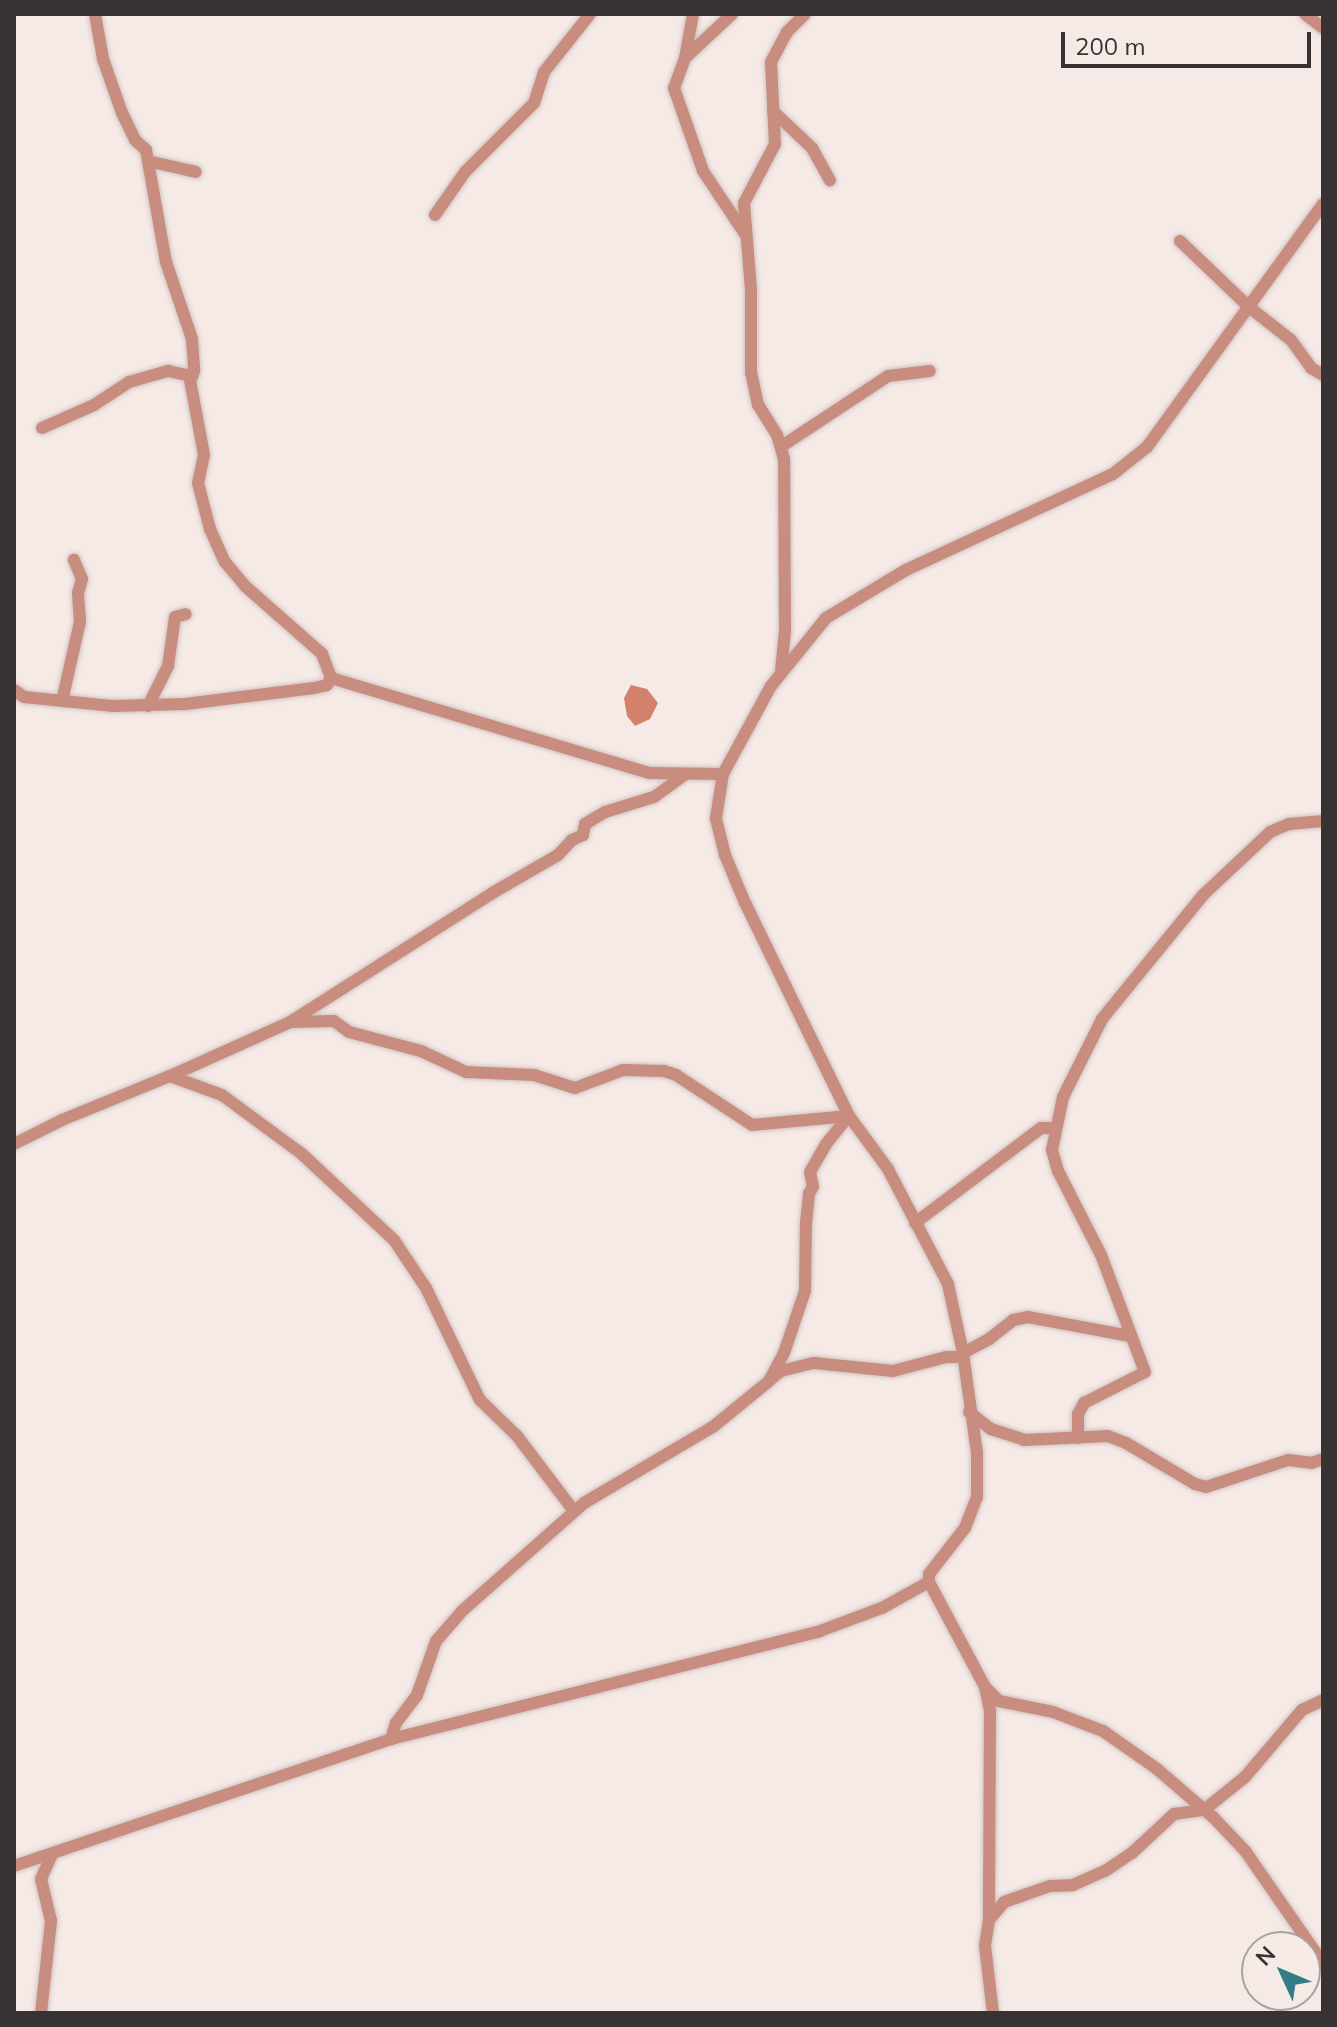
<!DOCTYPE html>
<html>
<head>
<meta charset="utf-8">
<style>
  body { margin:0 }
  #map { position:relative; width:1337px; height:2027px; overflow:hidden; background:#f6eae7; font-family:Mulish,sans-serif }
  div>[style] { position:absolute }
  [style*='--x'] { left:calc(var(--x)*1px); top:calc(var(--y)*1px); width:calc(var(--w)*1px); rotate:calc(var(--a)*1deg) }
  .water>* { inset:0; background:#d4816c }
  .roads { filter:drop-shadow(0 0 2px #d0c5c3) drop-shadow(0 0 2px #d0c5c3) }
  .minor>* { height:12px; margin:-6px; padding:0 6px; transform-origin:6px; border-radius:6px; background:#c88d7e }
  span { translate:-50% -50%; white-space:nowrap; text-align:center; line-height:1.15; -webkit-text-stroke:8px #f6eae7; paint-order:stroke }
  .frame { position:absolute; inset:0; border:16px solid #383332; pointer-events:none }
  .north { position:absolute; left:1241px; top:1931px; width:80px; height:80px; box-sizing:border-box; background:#f6eae7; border:2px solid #aaa19f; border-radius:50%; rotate:314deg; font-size:22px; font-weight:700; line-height:32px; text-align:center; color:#383332 }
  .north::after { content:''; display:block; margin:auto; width:28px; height:36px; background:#357d86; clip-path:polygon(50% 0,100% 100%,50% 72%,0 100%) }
  .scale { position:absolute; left:1061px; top:32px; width:250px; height:36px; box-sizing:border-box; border:4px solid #383332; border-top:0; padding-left:10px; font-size:24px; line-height:28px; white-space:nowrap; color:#383332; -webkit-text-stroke:6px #f6eae7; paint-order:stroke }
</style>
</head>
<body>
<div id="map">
  <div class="water">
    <div style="clip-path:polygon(631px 685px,647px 689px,658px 703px,650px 719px,635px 726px,627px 716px,624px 698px)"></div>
  </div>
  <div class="roads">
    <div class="minor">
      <div style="--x:95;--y:14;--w:46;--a:79.9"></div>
      <div style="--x:103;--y:59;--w:57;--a:70.6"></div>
      <div style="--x:122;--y:113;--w:30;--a:64"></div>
      <div style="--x:135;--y:140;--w:15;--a:42"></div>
      <div style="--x:146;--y:150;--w:114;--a:79.9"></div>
      <div style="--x:166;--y:262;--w:81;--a:71.3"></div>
      <div style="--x:192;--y:339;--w:32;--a:86"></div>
      <div style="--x:194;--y:371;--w:10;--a:114"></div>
      <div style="--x:190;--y:380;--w:76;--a:79.4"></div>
      <div style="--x:204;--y:455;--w:29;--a:102"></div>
      <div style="--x:198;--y:483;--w:48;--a:75.4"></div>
      <div style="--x:210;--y:529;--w:36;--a:66"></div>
      <div style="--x:225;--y:562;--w:31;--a:50"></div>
      <div style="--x:245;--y:586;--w:103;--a:41.4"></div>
      <div style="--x:322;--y:654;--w:26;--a:69"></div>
      <div style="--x:693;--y:14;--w:45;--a:100.3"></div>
      <div style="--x:685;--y:58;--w:32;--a:110"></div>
      <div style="--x:674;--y:88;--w:88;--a:70.7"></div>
      <div style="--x:703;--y:171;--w:76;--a:56.3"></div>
      <div style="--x:1305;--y:14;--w:23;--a:38"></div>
      <div style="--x:685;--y:58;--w:64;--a:-43.1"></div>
      <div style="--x:773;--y:111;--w:54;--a:43.5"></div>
      <div style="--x:812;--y:148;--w:37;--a:61"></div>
      <div style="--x:148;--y:161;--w:49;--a:12.9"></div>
      <div style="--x:435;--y:215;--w:52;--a:-55.1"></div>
      <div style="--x:465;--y:172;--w:98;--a:-45"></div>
      <div style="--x:534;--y:103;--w:33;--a:-72"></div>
      <div style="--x:544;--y:72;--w:74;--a:-51.6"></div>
      <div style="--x:1180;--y:241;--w:95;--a:43.7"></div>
      <div style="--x:1249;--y:307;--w:53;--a:38.2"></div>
      <div style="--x:1291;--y:340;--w:34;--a:54"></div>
      <div style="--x:1311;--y:368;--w:14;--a:30"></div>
      <div style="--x:42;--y:428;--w:57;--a:-23.9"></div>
      <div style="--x:94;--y:405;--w:42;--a:-33.3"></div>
      <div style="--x:129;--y:382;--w:41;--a:-15.8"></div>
      <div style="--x:168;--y:371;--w:25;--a:12"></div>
      <div style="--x:782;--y:446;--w:127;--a:-33.4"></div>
      <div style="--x:888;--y:376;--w:42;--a:-6.8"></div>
      <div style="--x:781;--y:671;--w:40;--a:-84.3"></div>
      <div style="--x:785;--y:631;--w:172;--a:-90.3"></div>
      <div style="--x:784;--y:459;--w:25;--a:-106"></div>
      <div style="--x:777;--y:435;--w:36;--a:-122"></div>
      <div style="--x:758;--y:405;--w:33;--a:-102"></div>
      <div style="--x:751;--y:373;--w:83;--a:-90"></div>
      <div style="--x:751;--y:290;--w:87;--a:-94.6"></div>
      <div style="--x:744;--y:203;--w:67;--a:-62.3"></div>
      <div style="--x:775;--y:144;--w:82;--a:-92.8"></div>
      <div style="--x:771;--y:62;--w:34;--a:-62"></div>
      <div style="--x:787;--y:32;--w:25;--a:-45"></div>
      <div style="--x:14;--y:690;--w:12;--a:35"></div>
      <div style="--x:24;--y:697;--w:88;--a:5.8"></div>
      <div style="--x:112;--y:706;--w:73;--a:-1.6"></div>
      <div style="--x:185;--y:704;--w:130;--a:-7.1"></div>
      <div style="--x:314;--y:688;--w:13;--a:-13"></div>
      <div style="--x:327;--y:685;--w:8;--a:-60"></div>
      <div style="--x:331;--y:678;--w:333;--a:16.6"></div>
      <div style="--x:650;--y:773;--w:73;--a:0.8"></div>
      <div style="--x:62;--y:701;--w:81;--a:-77.2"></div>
      <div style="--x:80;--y:622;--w:29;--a:-94"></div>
      <div style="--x:78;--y:593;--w:15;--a:-74"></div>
      <div style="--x:82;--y:579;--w:21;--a:-113"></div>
      <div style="--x:148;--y:706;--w:45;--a:-63.4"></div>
      <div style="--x:168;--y:666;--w:49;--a:-81.9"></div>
      <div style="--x:175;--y:617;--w:11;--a:-15"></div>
      <div style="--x:290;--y:1022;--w:44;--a:-1.3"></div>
      <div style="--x:334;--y:1021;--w:19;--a:36"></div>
      <div style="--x:349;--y:1032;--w:74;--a:14.8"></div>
      <div style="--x:421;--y:1051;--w:50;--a:25"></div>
      <div style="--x:466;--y:1072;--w:68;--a:2.5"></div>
      <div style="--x:534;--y:1075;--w:43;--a:17.6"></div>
      <div style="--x:575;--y:1088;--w:51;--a:-20.6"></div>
      <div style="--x:623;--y:1070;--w:41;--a:1.4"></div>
      <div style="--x:664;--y:1071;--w:13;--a:18"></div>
      <div style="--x:676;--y:1075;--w:91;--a:33.3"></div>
      <div style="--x:752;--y:1125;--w:97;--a:-5.3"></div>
      <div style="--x:170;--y:1076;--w:55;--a:20.1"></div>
      <div style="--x:222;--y:1095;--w:99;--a:36.4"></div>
      <div style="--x:302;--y:1154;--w:126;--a:43.1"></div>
      <div style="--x:394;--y:1240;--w:58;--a:56.3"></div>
      <div style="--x:426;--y:1288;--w:124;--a:64.3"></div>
      <div style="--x:480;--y:1400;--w:52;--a:44.2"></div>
      <div style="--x:517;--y:1436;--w:94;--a:52.8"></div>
      <div style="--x:14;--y:1144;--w:54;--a:-26.6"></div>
      <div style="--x:62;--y:1120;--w:117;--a:-22.2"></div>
      <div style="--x:170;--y:1076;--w:132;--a:-24.2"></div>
      <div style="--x:290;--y:1022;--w:242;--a:-32.5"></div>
      <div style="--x:494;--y:892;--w:74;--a:-30"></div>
      <div style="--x:558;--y:855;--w:21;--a:-47"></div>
      <div style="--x:572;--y:840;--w:12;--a:-24"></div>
      <div style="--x:583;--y:835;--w:11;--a:-80"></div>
      <div style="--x:585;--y:824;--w:23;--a:-31"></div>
      <div style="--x:605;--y:812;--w:51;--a:-17"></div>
      <div style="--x:654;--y:797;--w:37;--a:-36"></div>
      <div style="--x:915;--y:1223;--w:158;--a:-37"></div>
      <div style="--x:1041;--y:1128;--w:15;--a:0"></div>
      <div style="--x:963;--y:1353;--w:30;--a:-28"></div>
      <div style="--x:989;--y:1339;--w:31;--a:-38"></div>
      <div style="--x:1013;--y:1320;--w:15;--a:-11"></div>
      <div style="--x:1028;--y:1317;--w:104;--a:10.6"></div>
      <div style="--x:771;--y:1379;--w:13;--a:-39"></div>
      <div style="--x:781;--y:1371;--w:34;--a:-14"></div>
      <div style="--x:814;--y:1363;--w:79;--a:5.8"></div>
      <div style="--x:893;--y:1371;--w:55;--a:-14.8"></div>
      <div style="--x:946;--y:1357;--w:17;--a:0"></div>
      <div style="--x:969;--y:1412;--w:28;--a:38"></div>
      <div style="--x:991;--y:1429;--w:35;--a:18"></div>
      <div style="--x:1024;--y:1440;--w:84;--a:-2.7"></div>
      <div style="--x:1108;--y:1436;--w:19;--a:21"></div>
      <div style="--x:1126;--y:1443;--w:80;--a:30.7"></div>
      <div style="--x:1195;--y:1484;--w:11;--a:15"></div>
      <div style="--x:1206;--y:1487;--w:86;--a:-18.2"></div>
      <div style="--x:1288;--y:1460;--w:23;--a:7"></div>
      <div style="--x:1311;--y:1463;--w:13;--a:-18"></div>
      <div style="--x:1078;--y:1438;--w:24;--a:-90"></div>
      <div style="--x:1078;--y:1414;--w:13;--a:-61"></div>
      <div style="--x:1084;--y:1403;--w:68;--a:-26.9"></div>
      <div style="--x:1145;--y:1372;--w:125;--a:-110.6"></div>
      <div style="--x:1101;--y:1255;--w:94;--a:-117.1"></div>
      <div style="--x:1058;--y:1171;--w:22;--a:-106"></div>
      <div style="--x:1052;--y:1150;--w:54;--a:-78.3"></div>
      <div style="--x:1063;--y:1097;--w:87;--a:-63.4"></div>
      <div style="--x:1102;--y:1019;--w:160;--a:-50.8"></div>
      <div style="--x:1203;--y:895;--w:92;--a:-43.2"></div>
      <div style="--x:1270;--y:832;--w:21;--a:-23"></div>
      <div style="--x:1289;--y:824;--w:34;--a:-5"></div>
      <div style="--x:929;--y:1582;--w:119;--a:61.9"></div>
      <div style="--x:985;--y:1687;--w:24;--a:78"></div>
      <div style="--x:990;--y:1710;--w:210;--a:90.3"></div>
      <div style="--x:989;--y:1920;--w:26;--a:99"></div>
      <div style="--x:985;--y:1946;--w:67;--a:83.2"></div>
      <div style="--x:985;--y:1687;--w:20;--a:45"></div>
      <div style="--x:999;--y:1701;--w:55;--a:11.5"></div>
      <div style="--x:1053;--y:1712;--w:53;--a:20.8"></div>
      <div style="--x:1103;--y:1731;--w:66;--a:35.1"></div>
      <div style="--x:1157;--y:1769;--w:75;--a:40.7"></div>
      <div style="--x:1214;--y:1818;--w:47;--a:46.7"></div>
      <div style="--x:1246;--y:1852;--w:135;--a:55.3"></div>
      <div style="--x:391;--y:1739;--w:17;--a:-73"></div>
      <div style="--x:396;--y:1723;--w:35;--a:-53"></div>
      <div style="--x:417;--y:1695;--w:57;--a:-70.6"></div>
      <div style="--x:436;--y:1641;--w:40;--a:-49"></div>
      <div style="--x:462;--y:1611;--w:163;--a:-41.5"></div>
      <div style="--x:584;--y:1503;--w:151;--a:-30.6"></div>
      <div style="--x:714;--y:1426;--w:71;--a:-39.3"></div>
      <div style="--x:769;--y:1381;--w:32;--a:-62"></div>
      <div style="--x:784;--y:1353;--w:65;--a:-71.3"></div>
      <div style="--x:805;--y:1291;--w:68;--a:-89.2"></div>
      <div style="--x:806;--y:1223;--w:30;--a:-84"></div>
      <div style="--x:809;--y:1193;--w:7;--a:-56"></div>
      <div style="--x:813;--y:1187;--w:15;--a:-101"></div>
      <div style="--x:810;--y:1172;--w:32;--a:-60"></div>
      <div style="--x:826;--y:1144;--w:36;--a:-51"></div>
      <div style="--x:14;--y:1866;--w:398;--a:-18.6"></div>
      <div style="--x:391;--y:1739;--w:442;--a:-14.1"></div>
      <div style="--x:820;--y:1631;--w:66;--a:-20.4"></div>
      <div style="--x:882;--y:1608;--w:54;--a:-29"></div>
      <div style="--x:929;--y:1582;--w:8;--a:-90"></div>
      <div style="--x:929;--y:1574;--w:58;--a:-52"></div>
      <div style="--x:965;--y:1528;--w:33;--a:-69"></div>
      <div style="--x:977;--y:1497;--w:44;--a:-90"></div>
      <div style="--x:977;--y:1453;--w:101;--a:-98"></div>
      <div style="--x:963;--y:1353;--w:71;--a:-102.3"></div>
      <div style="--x:948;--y:1284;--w:130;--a:-117.6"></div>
      <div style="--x:888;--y:1169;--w:66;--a:-126.3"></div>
      <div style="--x:849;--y:1116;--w:237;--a:-116"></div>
      <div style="--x:745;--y:903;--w:52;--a:-112.6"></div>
      <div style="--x:725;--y:855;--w:38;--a:-104"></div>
      <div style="--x:716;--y:818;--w:45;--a:-81"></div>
      <div style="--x:723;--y:774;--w:100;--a:-61.4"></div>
      <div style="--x:771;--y:686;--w:87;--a:-51"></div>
      <div style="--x:826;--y:618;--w:93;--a:-31"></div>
      <div style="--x:906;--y:570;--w:228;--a:-24.9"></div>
      <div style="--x:1113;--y:474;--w:43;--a:-38.5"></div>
      <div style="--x:1147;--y:447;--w:300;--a:-54.1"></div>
      <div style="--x:989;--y:1920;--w:23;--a:-50"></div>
      <div style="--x:1004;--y:1902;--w:49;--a:-19.2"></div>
      <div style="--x:1050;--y:1886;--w:23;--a:-2"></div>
      <div style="--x:1073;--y:1885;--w:35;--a:-24"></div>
      <div style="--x:1105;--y:1871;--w:32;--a:-34"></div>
      <div style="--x:1132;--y:1853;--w:57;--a:-42.9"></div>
      <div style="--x:1174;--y:1814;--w:30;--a:-8"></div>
      <div style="--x:1204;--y:1810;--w:53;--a:-38.8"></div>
      <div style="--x:1245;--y:1777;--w:88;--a:-49.6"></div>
      <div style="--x:1302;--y:1710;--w:23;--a:-25"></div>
      <div style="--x:41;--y:2013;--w:93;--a:-83.8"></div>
      <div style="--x:51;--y:1921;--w:43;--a:-103.4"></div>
      <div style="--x:41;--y:1879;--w:27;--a:-66"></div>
    </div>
  </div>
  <div class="frame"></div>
  <div class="north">N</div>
  <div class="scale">200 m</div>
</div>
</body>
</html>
